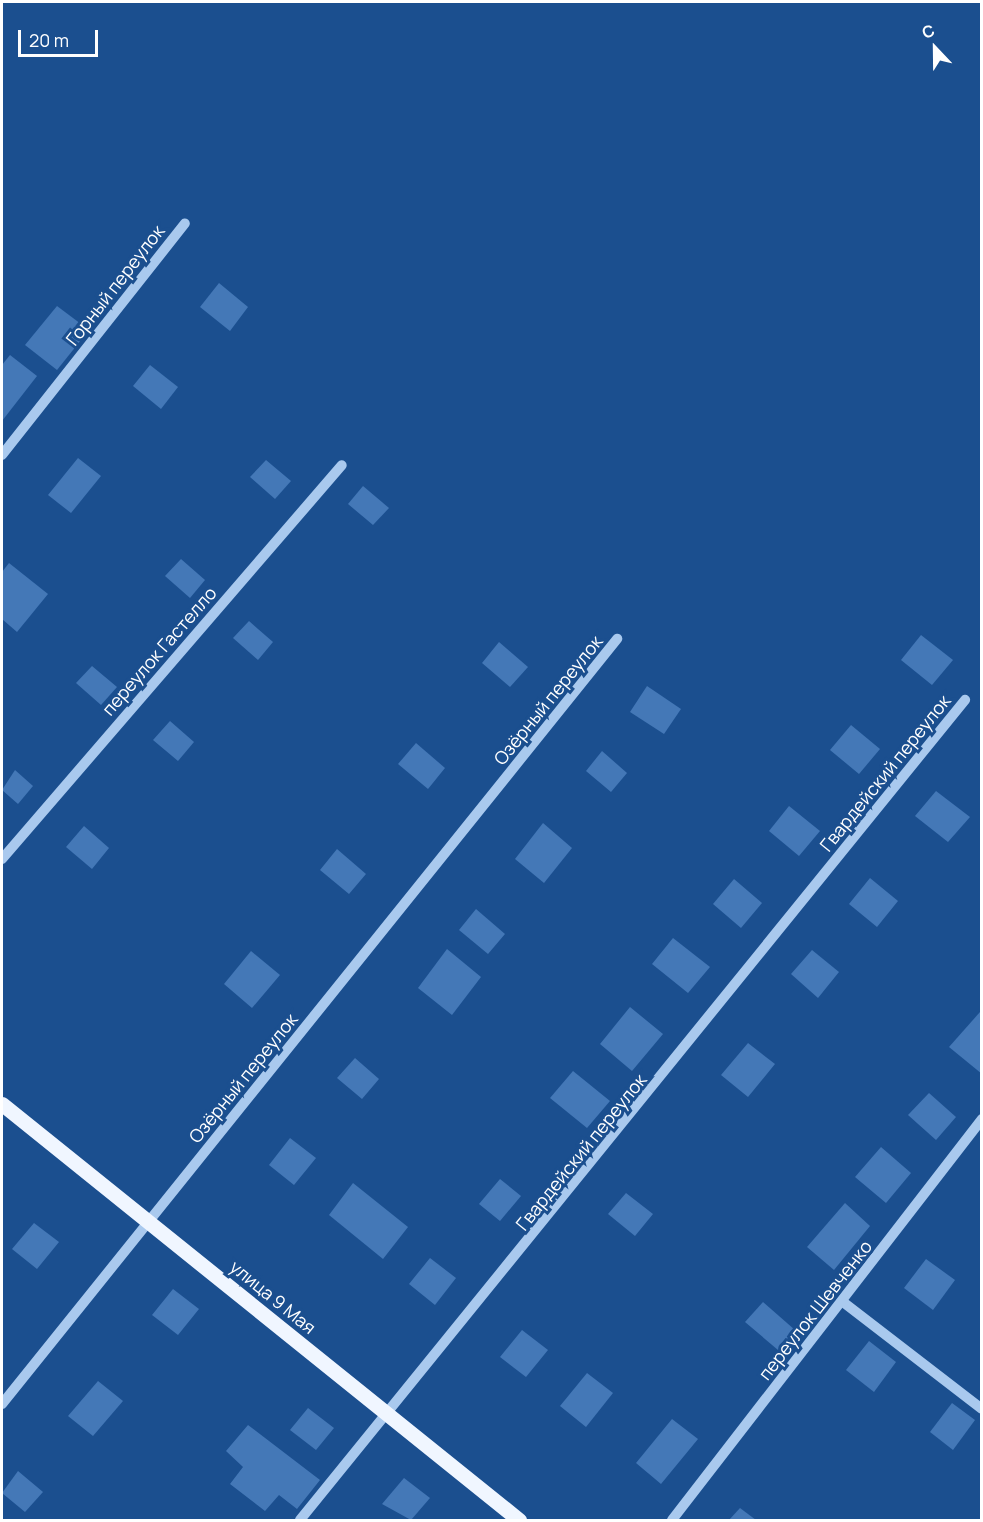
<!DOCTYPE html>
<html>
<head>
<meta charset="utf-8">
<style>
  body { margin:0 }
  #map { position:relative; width:983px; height:1522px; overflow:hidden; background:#1b4f8f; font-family:Manrope,sans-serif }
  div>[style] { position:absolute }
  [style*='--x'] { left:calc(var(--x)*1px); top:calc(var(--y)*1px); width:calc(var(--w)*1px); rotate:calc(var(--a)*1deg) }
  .building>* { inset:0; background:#4478b7 }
  .minor>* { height:10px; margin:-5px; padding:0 5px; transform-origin:5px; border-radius:5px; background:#a9c9ee }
  .major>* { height:15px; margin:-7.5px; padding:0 7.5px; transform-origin:7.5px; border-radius:7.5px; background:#f0f6ff }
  span { translate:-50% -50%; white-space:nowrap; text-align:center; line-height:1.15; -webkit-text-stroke:6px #1b4f8f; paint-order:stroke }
  .street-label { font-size:18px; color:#fff }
  .frame { position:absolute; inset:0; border:3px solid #fff; pointer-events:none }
  .north { position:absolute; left:905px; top:18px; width:60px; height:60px; -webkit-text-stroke:4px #1b4f8f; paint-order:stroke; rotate:338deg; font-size:16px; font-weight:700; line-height:24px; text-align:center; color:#fff }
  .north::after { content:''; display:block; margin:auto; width:21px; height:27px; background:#fff; clip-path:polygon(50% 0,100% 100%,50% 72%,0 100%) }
  .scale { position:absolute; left:18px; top:30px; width:80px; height:27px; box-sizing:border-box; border:3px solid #fff; border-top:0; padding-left:8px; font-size:18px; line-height:21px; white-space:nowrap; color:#fff; -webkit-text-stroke:4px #1b4f8f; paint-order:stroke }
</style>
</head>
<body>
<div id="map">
  <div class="building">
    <div style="clip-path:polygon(219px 283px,248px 307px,230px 331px,200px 307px)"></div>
    <div style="clip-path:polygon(57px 306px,89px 330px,57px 370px,25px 345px)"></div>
    <div style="clip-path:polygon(10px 355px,37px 376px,2px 421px,2px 365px)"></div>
    <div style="clip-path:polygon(150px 365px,178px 387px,161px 409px,133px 386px)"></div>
    <div style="clip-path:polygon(78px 458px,101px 476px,71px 513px,48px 495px)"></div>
    <div style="clip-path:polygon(266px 460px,291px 481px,275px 499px,250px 477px)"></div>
    <div style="clip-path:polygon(363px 486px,389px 508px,373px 525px,348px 504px)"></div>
    <div style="clip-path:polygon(181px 559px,205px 580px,190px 598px,165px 576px)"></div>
    <div style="clip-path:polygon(9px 563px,48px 594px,17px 632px,2px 619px,2px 572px)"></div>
    <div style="clip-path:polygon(249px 621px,273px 642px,258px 660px,233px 638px)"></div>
    <div style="clip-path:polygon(921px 635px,953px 660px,932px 685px,901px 660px)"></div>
    <div style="clip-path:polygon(499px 642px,528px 667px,510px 687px,482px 663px)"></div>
    <div style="clip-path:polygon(92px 666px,117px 687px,101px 705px,76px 683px)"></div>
    <div style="clip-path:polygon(647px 686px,681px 709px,664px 734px,630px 712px)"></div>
    <div style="clip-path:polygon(170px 721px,194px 742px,178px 761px,153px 740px)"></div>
    <div style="clip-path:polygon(851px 725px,880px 749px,859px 774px,830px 750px)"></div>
    <div style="clip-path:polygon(416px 743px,445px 768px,428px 789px,398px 764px)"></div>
    <div style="clip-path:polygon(602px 751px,627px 773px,611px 792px,586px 771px)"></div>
    <div style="clip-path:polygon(15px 770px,33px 786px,18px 804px,2px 790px)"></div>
    <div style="clip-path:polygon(936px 791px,970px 817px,948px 842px,915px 816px)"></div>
    <div style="clip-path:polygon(789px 806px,820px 831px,799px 856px,769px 831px)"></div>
    <div style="clip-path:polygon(543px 823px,572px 848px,544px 883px,515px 859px)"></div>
    <div style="clip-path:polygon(84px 826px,109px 848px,92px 869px,66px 847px)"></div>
    <div style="clip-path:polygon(337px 849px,366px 874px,349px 894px,320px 870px)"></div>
    <div style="clip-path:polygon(870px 878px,898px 901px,877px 927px,849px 904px)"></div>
    <div style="clip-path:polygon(734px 879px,762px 903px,741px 928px,713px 904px)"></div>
    <div style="clip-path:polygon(476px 909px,505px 934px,488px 954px,459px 930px)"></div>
    <div style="clip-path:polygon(673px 938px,710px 967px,688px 993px,652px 964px)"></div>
    <div style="clip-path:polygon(447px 949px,481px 977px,452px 1015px,418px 988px)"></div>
    <div style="clip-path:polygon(812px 950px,839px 972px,818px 998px,791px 974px)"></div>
    <div style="clip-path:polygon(251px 951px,280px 975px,252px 1008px,224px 984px)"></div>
    <div style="clip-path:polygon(630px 1007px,663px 1034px,632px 1071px,600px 1044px)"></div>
    <div style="clip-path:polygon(980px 1012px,982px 1013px,982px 1074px,949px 1047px)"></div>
    <div style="clip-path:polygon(748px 1043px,775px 1064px,748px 1097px,721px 1075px)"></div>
    <div style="clip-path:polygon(355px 1058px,379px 1079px,362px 1099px,337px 1078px)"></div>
    <div style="clip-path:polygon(573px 1071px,610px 1101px,587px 1128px,550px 1098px)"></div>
    <div style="clip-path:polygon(929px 1093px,956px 1117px,936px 1140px,908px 1115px)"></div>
    <div style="clip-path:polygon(290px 1138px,316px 1158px,294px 1185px,269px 1165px)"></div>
    <div style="clip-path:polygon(881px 1147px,911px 1173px,886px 1203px,855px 1177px)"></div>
    <div style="clip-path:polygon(500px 1179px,521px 1196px,500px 1221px,479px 1204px)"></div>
    <div style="clip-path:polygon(353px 1183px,408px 1227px,383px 1259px,329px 1215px)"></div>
    <div style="clip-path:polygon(626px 1193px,653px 1214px,635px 1236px,608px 1214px)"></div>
    <div style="clip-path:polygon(845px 1203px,870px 1226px,834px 1270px,807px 1247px)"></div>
    <div style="clip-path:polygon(34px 1223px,59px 1242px,37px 1269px,12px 1249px)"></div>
    <div style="clip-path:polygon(430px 1258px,456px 1278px,435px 1305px,409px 1284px)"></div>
    <div style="clip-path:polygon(926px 1259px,955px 1280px,933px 1310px,904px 1288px)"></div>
    <div style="clip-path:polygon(173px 1289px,199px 1309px,178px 1335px,152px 1315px)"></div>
    <div style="clip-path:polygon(763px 1302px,795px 1330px,778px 1350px,745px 1322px)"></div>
    <div style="clip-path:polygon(522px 1330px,548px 1350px,526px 1377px,500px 1357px)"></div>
    <div style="clip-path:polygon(869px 1341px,896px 1362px,874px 1392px,846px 1370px)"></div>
    <div style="clip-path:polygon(587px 1373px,613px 1393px,586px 1427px,560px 1406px)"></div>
    <div style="clip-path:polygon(98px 1381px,123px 1401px,93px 1436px,68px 1416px)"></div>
    <div style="clip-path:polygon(952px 1403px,975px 1420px,953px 1450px,930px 1432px)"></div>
    <div style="clip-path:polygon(308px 1408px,334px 1428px,316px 1450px,290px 1430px)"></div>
    <div style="clip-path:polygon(672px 1419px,698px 1439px,661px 1484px,636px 1463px)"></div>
    <div style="clip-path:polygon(248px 1425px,320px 1480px,297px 1509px,279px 1495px,265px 1511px,230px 1484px,243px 1467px,226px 1451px)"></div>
    <div style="clip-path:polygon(18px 1471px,43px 1492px,25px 1512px,2px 1493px)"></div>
    <div style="clip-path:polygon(404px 1478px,430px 1498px,411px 1520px,382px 1504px)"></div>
    <div style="clip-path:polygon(740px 1508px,756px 1520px,729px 1520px)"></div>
  </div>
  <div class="minor">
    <div style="--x:2;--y:455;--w:295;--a:-51.7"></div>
    <div style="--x:2;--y:859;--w:520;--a:-49.21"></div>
    <div style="--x:843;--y:1302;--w:175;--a:37.6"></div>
    <div style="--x:2;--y:1404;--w:982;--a:-51.2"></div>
    <div style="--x:300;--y:1520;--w:1056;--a:-50.96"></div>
    <div style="--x:672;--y:1520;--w:507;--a:-52.29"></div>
  </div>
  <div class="major">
    <div style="--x:2;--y:1104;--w:664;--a:38.82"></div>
  </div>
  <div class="street-label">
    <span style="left:115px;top:285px;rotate:-52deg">Горный переулок</span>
    <span style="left:159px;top:651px;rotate:-49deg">переулок Гастелло</span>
    <span style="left:548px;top:700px;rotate:-51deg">Озёрный переулок</span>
    <span style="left:885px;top:773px;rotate:-51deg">Гвардейский переулок</span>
    <span style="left:243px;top:1078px;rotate:-51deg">Озёрный переулок</span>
    <span style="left:581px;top:1152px;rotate:-51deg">Гвардейский переулок</span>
    <span style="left:273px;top:1297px;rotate:39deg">улица 9 Мая</span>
    <span style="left:815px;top:1310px;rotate:-52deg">переулок Шевченко</span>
  </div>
  <div class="frame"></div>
  <div class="north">С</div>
  <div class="scale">20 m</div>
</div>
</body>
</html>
